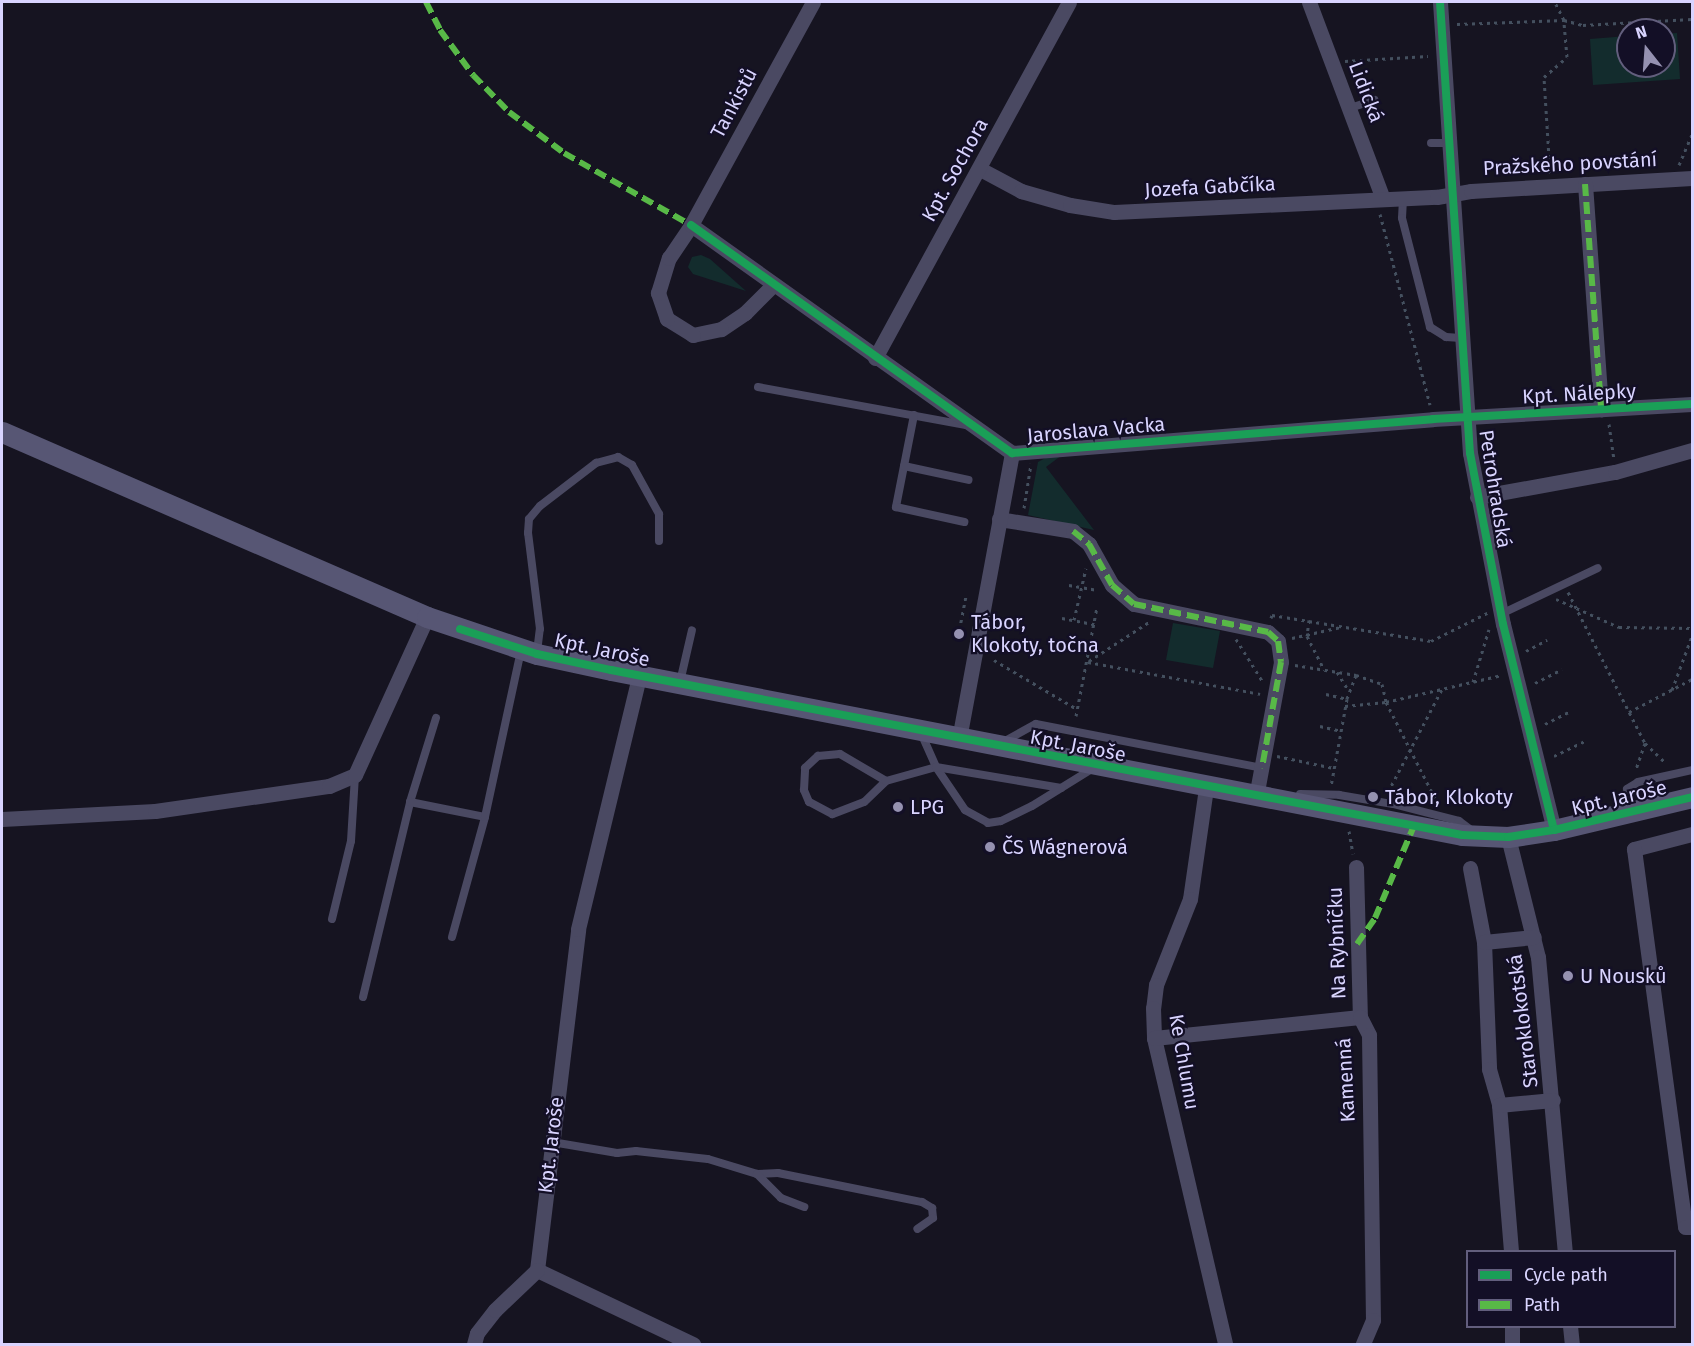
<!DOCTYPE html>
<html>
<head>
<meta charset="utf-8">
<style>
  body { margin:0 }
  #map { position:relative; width:1694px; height:1346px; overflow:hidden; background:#161421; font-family:"Fira Sans",sans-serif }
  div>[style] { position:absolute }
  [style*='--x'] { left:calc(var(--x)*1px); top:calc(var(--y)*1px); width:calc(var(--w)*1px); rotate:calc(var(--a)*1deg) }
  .green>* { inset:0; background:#132c2d }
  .path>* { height:3px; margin-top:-1.5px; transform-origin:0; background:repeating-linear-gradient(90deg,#44505f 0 3px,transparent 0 7.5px) }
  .lane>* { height:8px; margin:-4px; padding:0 4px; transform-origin:4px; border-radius:4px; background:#4a4962 }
  .street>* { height:15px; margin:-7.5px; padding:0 7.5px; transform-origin:7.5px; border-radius:7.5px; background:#4a4962 }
  .secondary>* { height:21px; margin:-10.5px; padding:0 10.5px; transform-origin:10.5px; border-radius:10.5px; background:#575674 }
  .quiet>* { height:6px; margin-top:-3px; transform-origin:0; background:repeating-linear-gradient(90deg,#58b947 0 12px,transparent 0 18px) }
  .cycleway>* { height:8px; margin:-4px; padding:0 4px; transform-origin:4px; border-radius:4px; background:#1a9f57 }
  .dots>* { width:16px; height:16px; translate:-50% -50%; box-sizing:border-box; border:3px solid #130f26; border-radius:50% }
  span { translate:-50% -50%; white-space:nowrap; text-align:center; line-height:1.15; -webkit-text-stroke:4.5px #130f26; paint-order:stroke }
  .street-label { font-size:20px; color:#d9d4ff }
  .poi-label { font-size:20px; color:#d9d4ff }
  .left { translate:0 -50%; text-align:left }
  .frame { position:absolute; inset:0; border:3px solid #d9d4ff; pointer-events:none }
  .legend { position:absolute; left:1466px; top:1250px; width:210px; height:78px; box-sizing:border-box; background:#130f26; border:2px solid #625e7d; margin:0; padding:8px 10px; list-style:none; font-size:18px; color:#d9d4ff }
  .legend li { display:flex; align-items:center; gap:12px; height:30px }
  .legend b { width:30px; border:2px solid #625e7d }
  .north { position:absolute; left:1616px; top:18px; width:60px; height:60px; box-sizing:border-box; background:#130f26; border:2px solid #625e7d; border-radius:50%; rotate:343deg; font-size:16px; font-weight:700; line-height:24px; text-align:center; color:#d9d4ff }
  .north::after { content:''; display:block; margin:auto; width:21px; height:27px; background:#9591b1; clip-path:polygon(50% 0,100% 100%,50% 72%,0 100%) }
</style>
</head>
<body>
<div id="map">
  <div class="green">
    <div style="clip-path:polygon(1677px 33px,1680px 79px,1593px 85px,1590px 39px,1628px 36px,1628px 66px,1664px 66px,1664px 34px)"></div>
    <div style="clip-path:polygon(701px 255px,710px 259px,746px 291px,693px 274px,688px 267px,692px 257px)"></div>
    <div style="clip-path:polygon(1051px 455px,1062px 455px,1046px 467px,1094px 530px,1028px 515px,1038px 462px)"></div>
    <div style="clip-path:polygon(1173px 623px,1220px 631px,1213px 668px,1166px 660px)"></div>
  </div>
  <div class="path">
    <div style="--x:1457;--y:24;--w:107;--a:-2.1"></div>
    <div style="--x:1564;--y:20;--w:20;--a:15"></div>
    <div style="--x:1583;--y:25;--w:109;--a:-3.2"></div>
    <div style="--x:1345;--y:61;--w:83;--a:-3.4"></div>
    <div style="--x:1679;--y:165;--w:34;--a:-67"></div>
    <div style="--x:1550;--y:173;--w:96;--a:-93.6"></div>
    <div style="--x:1544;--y:77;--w:30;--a:-41"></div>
    <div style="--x:1567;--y:57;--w:37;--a:-95"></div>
    <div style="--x:1564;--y:20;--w:20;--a:-117"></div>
    <div style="--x:1380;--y:214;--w:197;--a:75.3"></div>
    <div style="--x:1609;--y:424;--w:35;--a:82"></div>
    <div style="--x:1024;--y:508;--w:45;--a:-81"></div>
    <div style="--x:1069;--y:585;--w:29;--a:10"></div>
    <div style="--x:1568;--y:592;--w:169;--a:63"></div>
    <div style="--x:1645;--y:743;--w:28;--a:109"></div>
    <div style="--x:1556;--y:599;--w:69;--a:24"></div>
    <div style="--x:1619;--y:627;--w:73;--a:0.8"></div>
    <div style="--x:1062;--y:618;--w:33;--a:11"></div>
    <div style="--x:1271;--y:618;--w:3;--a:-72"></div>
    <div style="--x:1272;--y:615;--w:161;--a:9.3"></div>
    <div style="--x:1431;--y:641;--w:63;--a:-26.6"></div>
    <div style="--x:1074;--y:620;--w:53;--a:-77"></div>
    <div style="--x:1309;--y:620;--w:16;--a:97"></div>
    <div style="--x:1307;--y:636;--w:38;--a:63"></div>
    <div style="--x:958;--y:637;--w:42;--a:-79"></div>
    <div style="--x:1292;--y:638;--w:50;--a:-12.7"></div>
    <div style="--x:1236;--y:639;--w:51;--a:57.9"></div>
    <div style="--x:1526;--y:651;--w:24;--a:-28"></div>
    <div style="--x:994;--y:660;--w:96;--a:30.6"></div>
    <div style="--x:1089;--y:661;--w:72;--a:-33"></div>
    <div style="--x:1088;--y:662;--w:175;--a:10.5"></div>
    <div style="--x:1295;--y:665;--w:62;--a:9.3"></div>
    <div style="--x:1356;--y:675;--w:26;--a:111"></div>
    <div style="--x:1347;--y:699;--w:88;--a:100.4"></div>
    <div style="--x:1337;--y:672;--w:22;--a:58"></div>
    <div style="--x:1356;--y:675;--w:28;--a:19"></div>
    <div style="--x:1382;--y:684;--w:18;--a:77"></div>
    <div style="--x:1386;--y:702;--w:114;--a:63"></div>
    <div style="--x:1473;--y:682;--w:55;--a:-73.2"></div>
    <div style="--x:1535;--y:683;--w:30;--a:-27"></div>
    <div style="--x:1672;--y:690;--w:58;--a:-69.7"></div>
    <div style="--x:1326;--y:694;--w:22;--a:13"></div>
    <div style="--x:1345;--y:706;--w:41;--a:-5.6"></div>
    <div style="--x:1386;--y:702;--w:119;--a:-13.1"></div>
    <div style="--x:1629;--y:712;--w:71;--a:-27.6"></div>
    <div style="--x:1076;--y:716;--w:111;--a:-79.1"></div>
    <div style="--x:1545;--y:724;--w:29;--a:-27"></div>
    <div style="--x:1320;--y:726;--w:22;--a:13"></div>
    <div style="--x:1645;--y:743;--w:29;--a:44"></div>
    <div style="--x:1277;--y:756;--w:58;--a:11.9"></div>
    <div style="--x:1554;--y:756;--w:37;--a:-26"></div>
    <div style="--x:1388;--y:792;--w:116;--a:-62.3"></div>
    <div style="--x:1349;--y:831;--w:23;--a:80"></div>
  </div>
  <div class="lane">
    <div style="--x:1350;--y:108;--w:26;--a:-18"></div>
    <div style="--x:1431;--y:143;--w:18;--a:0"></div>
    <div style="--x:1403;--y:199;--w:19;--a:93"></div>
    <div style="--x:1402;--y:218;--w:113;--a:75.6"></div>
    <div style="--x:1430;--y:327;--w:19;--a:32"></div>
    <div style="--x:1446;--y:337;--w:15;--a:4"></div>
    <div style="--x:758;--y:387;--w:210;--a:10.4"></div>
    <div style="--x:914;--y:415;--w:94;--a:101.1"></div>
    <div style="--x:896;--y:507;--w:70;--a:12.4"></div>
    <div style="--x:904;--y:466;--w:66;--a:12.2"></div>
    <div style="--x:1501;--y:614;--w:107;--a:-25.4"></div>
    <div style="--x:537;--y:652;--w:23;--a:-83"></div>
    <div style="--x:540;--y:629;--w:97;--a:-97.1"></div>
    <div style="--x:528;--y:533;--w:14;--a:-86"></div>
    <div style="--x:529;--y:519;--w:17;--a:-50"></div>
    <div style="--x:540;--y:506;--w:71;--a:-37.5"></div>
    <div style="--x:596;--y:463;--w:23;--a:-15"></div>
    <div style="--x:618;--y:457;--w:16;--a:30"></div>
    <div style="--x:632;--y:465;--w:56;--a:61.1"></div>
    <div style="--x:659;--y:514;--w:27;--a:90"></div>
    <div style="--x:680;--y:682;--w:53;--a:-77"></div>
    <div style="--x:921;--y:733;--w:37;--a:66"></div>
    <div style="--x:936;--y:767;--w:52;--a:56"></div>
    <div style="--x:965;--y:810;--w:26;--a:29"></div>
    <div style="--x:988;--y:823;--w:13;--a:-9"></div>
    <div style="--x:1001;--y:821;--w:34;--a:-26"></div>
    <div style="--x:1032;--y:806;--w:70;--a:-31.7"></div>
    <div style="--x:1005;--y:741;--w:35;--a:-29"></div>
    <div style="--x:1036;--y:724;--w:230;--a:11"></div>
    <div style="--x:886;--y:781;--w:30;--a:136"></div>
    <div style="--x:864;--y:802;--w:34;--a:159"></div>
    <div style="--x:832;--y:814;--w:26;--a:-152"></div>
    <div style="--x:809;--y:802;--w:13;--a:-113"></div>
    <div style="--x:804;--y:790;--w:22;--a:-87"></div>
    <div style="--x:805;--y:768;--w:18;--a:-43"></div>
    <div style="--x:818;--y:756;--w:22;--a:-5"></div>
    <div style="--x:840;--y:754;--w:53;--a:30.4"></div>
    <div style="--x:886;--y:781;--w:52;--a:-15.6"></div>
    <div style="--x:936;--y:767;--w:127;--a:9.5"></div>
    <div style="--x:1300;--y:794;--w:39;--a:1"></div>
    <div style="--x:1339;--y:795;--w:55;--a:9.5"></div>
    <div style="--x:1393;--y:804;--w:68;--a:14.4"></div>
    <div style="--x:1459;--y:821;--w:15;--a:37"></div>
    <div style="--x:410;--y:802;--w:88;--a:-72.8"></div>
    <div style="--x:1624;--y:811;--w:22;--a:-82"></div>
    <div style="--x:1627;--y:789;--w:13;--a:-32"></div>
    <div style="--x:1638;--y:782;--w:55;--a:-12.5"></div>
    <div style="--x:332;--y:919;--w:80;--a:-76.3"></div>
    <div style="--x:351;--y:841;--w:66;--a:-86.5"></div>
    <div style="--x:452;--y:937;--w:124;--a:-74.6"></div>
    <div style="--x:363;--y:997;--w:201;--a:-76.4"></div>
    <div style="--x:410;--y:802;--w:76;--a:11.3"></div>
    <div style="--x:485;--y:817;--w:171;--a:-77.8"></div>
    <div style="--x:552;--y:1142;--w:66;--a:9.6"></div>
    <div style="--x:617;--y:1153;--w:19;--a:-6"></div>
    <div style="--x:636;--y:1151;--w:72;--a:6.3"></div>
    <div style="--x:708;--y:1159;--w:51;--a:17"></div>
    <div style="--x:757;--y:1174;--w:21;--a:-3"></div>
    <div style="--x:778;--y:1173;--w:147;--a:11.4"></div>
    <div style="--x:922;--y:1202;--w:12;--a:31"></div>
    <div style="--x:932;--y:1208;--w:10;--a:84"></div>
    <div style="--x:933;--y:1218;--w:19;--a:145"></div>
    <div style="--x:757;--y:1174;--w:34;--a:45"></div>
    <div style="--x:781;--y:1198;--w:25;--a:21"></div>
  </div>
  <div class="street">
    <div style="--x:1309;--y:2;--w:210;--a:69.4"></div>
    <div style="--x:1440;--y:2;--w:452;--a:86.2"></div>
    <div style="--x:1470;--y:453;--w:174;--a:79.1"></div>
    <div style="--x:1503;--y:624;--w:212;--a:76.1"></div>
    <div style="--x:980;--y:169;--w:47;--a:28.2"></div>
    <div style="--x:1021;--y:191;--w:51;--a:15.9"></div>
    <div style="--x:1070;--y:205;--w:45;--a:9"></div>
    <div style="--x:1114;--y:212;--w:323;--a:-2.7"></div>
    <div style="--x:1437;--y:197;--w:35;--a:-10"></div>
    <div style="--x:1471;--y:191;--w:221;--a:-3.4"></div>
    <div style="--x:1585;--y:184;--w:226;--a:85.9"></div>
    <div style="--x:691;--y:225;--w:394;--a:35.4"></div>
    <div style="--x:1012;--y:453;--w:422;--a:-4.6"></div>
    <div style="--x:1433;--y:419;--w:259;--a:-3.3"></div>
    <div style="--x:772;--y:286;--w:38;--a:135"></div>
    <div style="--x:745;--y:313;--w:29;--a:146"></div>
    <div style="--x:721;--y:329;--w:29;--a:168"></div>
    <div style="--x:693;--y:335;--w:31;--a:-148"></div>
    <div style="--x:667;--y:319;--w:28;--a:-109"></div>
    <div style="--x:658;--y:293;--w:37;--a:-73"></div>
    <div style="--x:669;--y:258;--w:40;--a:-56"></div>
    <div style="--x:691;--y:225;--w:254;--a:-61.3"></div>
    <div style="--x:875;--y:358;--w:405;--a:-61.4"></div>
    <div style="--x:1477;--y:497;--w:140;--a:-10.3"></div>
    <div style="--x:1615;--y:472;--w:80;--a:-15.9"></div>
    <div style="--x:999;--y:519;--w:75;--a:9.2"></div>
    <div style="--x:1073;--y:531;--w:21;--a:39"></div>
    <div style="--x:1089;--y:544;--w:47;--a:60.7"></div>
    <div style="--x:1112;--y:585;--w:29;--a:41"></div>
    <div style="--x:1134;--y:604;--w:137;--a:11.8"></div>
    <div style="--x:1268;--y:632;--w:13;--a:42"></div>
    <div style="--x:1278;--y:641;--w:21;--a:82"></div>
    <div style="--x:1281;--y:662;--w:137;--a:100.5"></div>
    <div style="--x:959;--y:739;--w:291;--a:-79.5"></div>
    <div style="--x:1206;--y:788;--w:112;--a:98.2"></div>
    <div style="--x:1190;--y:899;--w:92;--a:111.6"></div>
    <div style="--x:1156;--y:985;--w:23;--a:97"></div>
    <div style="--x:1153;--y:1008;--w:30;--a:88"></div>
    <div style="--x:1154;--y:1038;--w:314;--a:76.9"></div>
    <div style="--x:2;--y:819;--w:153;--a:-3"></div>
    <div style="--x:155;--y:811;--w:176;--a:-8.2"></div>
    <div style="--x:329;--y:786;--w:28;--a:-23"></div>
    <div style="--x:355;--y:775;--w:174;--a:-65.5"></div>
    <div style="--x:1692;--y:834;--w:60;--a:165.5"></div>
    <div style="--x:1634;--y:849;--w:381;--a:82.3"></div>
    <div style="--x:1685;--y:1227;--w:7;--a:0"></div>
    <div style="--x:1508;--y:837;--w:124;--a:76"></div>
    <div style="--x:1538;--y:957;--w:296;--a:84.8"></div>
    <div style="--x:1356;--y:867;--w:150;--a:88.5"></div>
    <div style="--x:1470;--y:868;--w:75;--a:79.3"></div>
    <div style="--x:1484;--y:942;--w:127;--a:87.7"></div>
    <div style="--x:1489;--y:1069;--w:37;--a:74"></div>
    <div style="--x:1499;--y:1105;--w:147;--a:85.3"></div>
    <div style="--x:1484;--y:942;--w:50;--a:-5.7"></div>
    <div style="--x:1154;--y:1038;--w:207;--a:-5.8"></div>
    <div style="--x:1360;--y:1017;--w:20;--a:63"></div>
    <div style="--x:1369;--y:1035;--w:285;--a:89.2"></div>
    <div style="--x:1373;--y:1320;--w:26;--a:113"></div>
    <div style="--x:1499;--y:1105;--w:54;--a:-5.3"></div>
    <div style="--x:537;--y:1270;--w:343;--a:-83.1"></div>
    <div style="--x:578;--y:929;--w:260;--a:-76.4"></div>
    <div style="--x:537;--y:1270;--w:173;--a:25.4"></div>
    <div style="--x:1570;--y:1326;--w:18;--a:84"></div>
    <div style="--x:474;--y:1344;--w:11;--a:-75"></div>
    <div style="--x:477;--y:1333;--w:29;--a:-52"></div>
    <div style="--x:495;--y:1310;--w:58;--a:-43.6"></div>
    <div style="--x:1512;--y:1344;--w:18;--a:-90"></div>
  </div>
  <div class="secondary">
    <div style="--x:2;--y:432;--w:464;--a:23.5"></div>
    <div style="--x:427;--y:617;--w:116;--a:18.6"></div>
    <div style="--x:537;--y:654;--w:76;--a:12.2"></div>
    <div style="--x:611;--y:670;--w:867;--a:10.97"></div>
    <div style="--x:1462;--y:835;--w:46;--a:2.5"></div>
    <div style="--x:1508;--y:837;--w:47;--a:-8.7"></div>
    <div style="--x:1554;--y:830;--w:142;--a:-13.4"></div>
  </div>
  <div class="quiet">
    <div style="--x:426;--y:2;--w:31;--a:63"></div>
    <div style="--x:440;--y:30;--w:56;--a:53.7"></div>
    <div style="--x:473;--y:75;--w:52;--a:45.8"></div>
    <div style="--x:509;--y:112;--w:69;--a:36.7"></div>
    <div style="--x:564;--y:153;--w:146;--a:29.6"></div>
    <div style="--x:1585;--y:184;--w:226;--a:85.9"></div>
    <div style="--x:1073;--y:531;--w:21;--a:39"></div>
    <div style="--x:1089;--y:544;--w:47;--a:60.7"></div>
    <div style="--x:1112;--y:585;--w:29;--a:41"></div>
    <div style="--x:1134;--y:604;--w:137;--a:11.8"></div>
    <div style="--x:1268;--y:632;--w:13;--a:42"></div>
    <div style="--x:1278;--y:641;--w:21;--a:82"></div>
    <div style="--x:1281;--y:662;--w:108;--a:100.2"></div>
    <div style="--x:1357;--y:944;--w:32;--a:-55"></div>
    <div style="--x:1375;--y:918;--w:98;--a:-67.1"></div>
  </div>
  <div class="cycleway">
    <div style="--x:1440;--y:2;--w:452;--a:86.2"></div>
    <div style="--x:1470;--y:453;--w:174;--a:79.1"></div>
    <div style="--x:1503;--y:624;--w:212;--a:76.1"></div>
    <div style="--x:691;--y:225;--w:394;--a:35.4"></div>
    <div style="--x:1012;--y:453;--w:422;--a:-4.6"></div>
    <div style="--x:1433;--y:419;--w:259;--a:-3.3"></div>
    <div style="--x:460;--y:629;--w:81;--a:18"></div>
    <div style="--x:537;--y:654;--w:76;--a:12.2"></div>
    <div style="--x:611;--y:670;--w:867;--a:10.97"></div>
    <div style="--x:1462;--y:835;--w:46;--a:2.5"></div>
    <div style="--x:1508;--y:837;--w:47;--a:-8.7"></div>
    <div style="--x:1554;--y:830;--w:142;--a:-13.4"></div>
  </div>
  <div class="dots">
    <div style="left:959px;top:634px;background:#9591b1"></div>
    <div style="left:1373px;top:797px;background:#9591b1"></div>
    <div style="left:898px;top:807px;background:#9591b1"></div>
    <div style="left:990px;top:847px;background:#9591b1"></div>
    <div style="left:1568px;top:976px;background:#9591b1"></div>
  </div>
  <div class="street-label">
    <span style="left:1366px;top:92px;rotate:69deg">Lidická</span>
    <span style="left:734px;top:103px;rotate:-62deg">Tankistů</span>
    <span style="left:1570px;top:164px;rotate:-3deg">Pražského povstání</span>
    <span style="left:955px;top:170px;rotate:-61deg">Kpt. Sochora</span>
    <span style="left:1210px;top:187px;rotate:-3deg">Jozefa Gabčíka</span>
    <span style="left:1579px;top:394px;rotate:-3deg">Kpt. Nálepky</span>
    <span style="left:1096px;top:430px;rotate:-5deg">Jaroslava Vacka</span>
    <span style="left:1495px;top:489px;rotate:81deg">Petrohradská</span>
    <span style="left:602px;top:650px;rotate:12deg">Kpt. Jaroše</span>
    <span style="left:1078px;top:746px;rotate:11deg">Kpt. Jaroše</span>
    <span style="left:1619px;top:798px;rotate:-13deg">Kpt. Jaroše</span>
    <span style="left:1337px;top:943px;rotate:-92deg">Na Rybníčku</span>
    <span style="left:1523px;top:1021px;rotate:-97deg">Staroklokotská</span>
    <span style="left:1184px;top:1062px;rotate:80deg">Ke Chlumu</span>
    <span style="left:1346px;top:1080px;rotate:-93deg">Kamenná</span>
    <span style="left:551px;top:1145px;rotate:-83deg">Kpt. Jaroše</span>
  </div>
  <div class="poi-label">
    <span class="left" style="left:971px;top:634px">Tábor,<br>Klokoty, točna</span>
    <span class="left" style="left:1385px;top:797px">Tábor, Klokoty</span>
    <span class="left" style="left:910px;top:807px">LPG</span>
    <span class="left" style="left:1002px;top:847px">ČS Wágnerová</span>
    <span class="left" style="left:1580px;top:976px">U Nousků</span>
  </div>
  <div class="frame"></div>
  <ul class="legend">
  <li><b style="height:8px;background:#1a9f57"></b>Cycle path</li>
  <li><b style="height:8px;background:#58b947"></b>Path</li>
  </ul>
  <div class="north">N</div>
</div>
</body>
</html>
